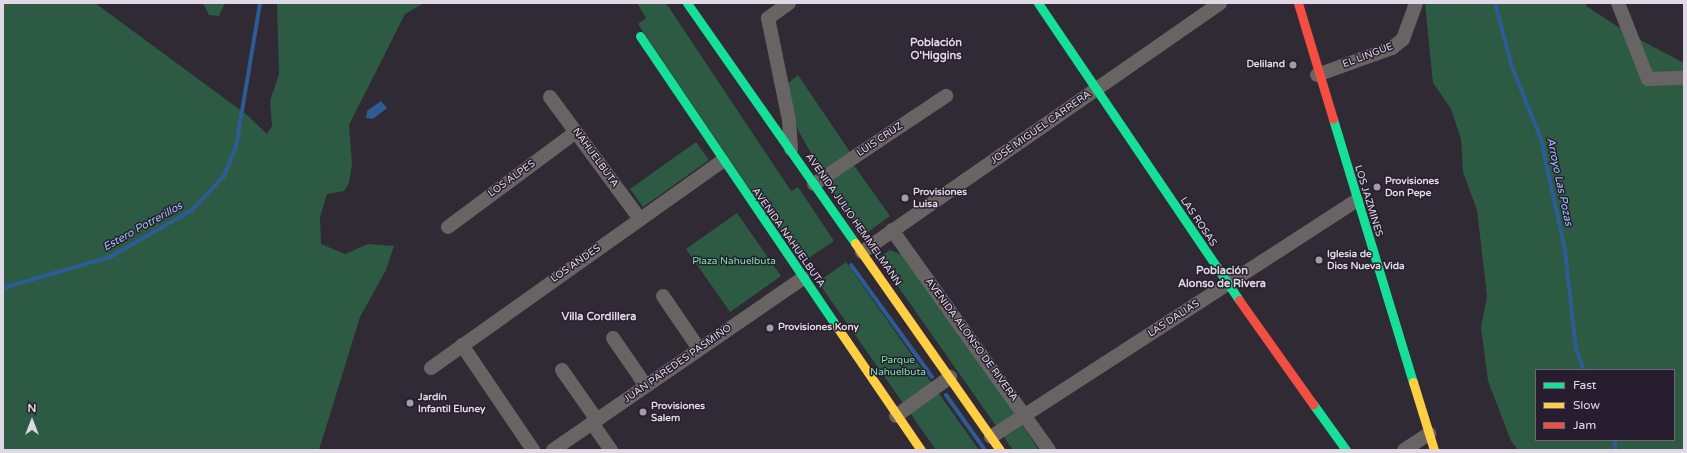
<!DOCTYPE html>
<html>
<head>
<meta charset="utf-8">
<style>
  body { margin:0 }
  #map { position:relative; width:1687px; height:453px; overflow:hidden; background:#302a35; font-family:"Varela Round",sans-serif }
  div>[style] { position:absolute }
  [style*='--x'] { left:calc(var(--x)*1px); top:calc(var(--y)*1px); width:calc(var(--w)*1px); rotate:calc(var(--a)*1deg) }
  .green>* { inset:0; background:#2d5a42 }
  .water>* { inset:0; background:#2d5c95 }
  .stream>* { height:4px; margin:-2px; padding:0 2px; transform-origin:2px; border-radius:2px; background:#2d5c95 }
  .street>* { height:14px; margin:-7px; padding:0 7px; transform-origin:7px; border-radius:7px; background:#676463 }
  .fast>* { height:9px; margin:-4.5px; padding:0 4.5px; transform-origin:4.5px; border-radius:4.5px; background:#16e098 }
  .slow>* { height:9px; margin:-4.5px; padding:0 4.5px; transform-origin:4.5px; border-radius:4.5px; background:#ffcf43 }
  .jam>* { height:9px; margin:-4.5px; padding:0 4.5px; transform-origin:4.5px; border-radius:4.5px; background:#f24e42 }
  .dots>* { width:11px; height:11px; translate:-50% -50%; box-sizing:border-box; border:2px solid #271d2e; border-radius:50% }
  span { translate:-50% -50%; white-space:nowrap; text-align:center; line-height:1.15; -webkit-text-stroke:3px #271d2e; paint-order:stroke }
  .street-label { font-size:10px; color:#e0d9e5 }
  .poi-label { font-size:10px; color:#e0d9e5; font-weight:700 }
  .right { translate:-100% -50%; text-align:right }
  .left { translate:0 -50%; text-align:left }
  .park-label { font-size:10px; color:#74eba9 }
  .neighbourhood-label { font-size:11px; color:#e0d9e5; font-weight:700 }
  .water-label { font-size:11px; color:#98c2f6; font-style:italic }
  .frame { position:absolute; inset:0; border:4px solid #e0d9e5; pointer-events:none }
  .legend { position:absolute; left:1535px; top:369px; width:140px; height:72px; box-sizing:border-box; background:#271d2e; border:1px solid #716877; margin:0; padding:5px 7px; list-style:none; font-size:12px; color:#e0d9e5 }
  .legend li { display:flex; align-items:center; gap:8px; height:20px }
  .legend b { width:20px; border:1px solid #716877 }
  .north { position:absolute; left:12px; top:401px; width:40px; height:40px; -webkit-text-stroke:3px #271d2e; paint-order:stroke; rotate:0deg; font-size:11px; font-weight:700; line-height:16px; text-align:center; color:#e0d9e5 }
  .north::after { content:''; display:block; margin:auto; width:14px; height:18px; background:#e0d9e5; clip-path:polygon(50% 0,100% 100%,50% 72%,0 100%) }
</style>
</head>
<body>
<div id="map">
  <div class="green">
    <div style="clip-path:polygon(3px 3px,95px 3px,247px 115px,267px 134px,272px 126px,270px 101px,279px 74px,277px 3px,424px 3px,405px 14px,349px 125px,352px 164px,349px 183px,344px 191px,327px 194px,320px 217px,321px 244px,345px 254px,368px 244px,394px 246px,386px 270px,360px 317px,319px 450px,3px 450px)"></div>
    <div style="clip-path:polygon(203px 3px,225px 3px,219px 16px,209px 15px)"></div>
    <div style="clip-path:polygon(637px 3px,664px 3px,668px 6px,791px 191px,798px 187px,834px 241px,804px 261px,764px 210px,638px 24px,646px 18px)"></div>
    <div style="clip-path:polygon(evenodd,1425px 3px,1587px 3px,1586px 6px,1629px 34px,1684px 63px,1684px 450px,1518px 450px,1511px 441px,1488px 381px,1481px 328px,1487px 296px,1477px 210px,1463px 172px,1461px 139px,1451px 109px,1433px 83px,1425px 3px,1536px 370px,1674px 370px,1674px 440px,1536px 440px,1536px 370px)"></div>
    <div style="clip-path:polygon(798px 75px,850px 152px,821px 171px,798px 130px,789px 97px,786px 85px)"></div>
    <div style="clip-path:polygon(696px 142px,709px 160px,643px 207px,630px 189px)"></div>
    <div style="clip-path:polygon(853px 164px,890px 216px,864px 235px,827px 183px)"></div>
    <div style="clip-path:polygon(737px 213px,781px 276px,730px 312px,686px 249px)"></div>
    <div style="clip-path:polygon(890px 250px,908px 257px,1039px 450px,1013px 450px,878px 258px)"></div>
    <div style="clip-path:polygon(846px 262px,979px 450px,936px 450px,818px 282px)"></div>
  </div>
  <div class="water">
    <div style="clip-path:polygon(381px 101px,387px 108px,373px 119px,366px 118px,367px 111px)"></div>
  </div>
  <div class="stream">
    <div style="--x:1495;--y:3;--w:66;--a:75.1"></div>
    <div style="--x:1512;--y:67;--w:78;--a:68.1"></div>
    <div style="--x:1541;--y:139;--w:114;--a:77.8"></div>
    <div style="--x:1565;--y:250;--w:100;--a:83.7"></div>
    <div style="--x:1576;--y:349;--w:22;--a:69"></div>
    <div style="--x:851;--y:265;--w:138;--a:54.1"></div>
    <div style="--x:3;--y:288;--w:111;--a:-16.2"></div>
    <div style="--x:110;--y:257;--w:95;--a:-29.8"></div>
    <div style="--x:192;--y:210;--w:47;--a:-46.7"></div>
    <div style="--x:224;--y:176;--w:31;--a:-68"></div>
    <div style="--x:236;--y:147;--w:146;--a:-80.5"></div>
    <div style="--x:946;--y:395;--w:67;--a:54.7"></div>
    <div style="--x:1614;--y:440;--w:10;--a:79"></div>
  </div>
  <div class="street">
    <div style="--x:789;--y:3;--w:26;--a:144"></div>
    <div style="--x:768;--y:18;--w:104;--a:78.4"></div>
    <div style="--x:789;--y:120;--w:29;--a:86"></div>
    <div style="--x:1618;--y:3;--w:82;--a:68.5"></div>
    <div style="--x:1648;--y:79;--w:36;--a:-2"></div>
    <div style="--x:1317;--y:75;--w:80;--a:-19.8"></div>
    <div style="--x:1392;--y:48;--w:14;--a:-39"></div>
    <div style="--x:1403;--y:39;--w:38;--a:-70"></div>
    <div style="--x:550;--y:97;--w:152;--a:53.6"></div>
    <div style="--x:814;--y:184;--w:159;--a:-33.7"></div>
    <div style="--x:448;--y:227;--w:159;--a:-36.6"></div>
    <div style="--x:892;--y:230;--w:270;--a:54.5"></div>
    <div style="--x:862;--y:252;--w:436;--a:-34.8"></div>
    <div style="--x:663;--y:296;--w:64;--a:55.8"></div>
    <div style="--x:613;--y:338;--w:58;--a:55.5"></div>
    <div style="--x:462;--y:345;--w:127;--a:55.9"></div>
    <div style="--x:431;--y:368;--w:357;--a:-35.4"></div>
    <div style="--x:562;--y:370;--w:61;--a:55"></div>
    <div style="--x:896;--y:416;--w:67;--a:-35.8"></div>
    <div style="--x:592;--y:423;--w:33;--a:55"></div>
    <div style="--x:991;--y:437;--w:435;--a:-32.9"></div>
    <div style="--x:553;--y:450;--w:303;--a:-34.5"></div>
    <div style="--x:1404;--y:450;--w:30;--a:-33"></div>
  </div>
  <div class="fast">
    <div style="--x:687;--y:3;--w:293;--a:55"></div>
    <div style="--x:1038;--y:3;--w:359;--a:55.9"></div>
    <div style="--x:640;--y:36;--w:351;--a:55.9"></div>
    <div style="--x:1333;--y:119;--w:275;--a:73.1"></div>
    <div style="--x:1313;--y:404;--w:57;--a:54.3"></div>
  </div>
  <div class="slow">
    <div style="--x:855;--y:243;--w:253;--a:55"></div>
    <div style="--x:837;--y:327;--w:149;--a:55.7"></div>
    <div style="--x:1413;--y:382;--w:71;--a:72.8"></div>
  </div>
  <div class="jam">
    <div style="--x:1298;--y:3;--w:121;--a:73.2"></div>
    <div style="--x:1239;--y:300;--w:128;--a:54.6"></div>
  </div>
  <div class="dots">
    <div style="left:1293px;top:65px;background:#a29ca7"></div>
    <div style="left:1377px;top:187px;background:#a29ca7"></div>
    <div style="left:905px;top:198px;background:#a29ca7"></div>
    <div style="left:1319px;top:260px;background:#a29ca7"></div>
    <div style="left:770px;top:328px;background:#a29ca7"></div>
    <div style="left:410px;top:403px;background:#a29ca7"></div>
    <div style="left:643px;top:412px;background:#a29ca7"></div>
  </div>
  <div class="street-label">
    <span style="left:1368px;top:56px;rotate:-21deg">EL LINGUE</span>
    <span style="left:1041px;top:128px;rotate:-35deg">JOSÉ MIGUEL CARRERA</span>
    <span style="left:880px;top:140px;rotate:-34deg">LUIS CRUZ</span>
    <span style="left:595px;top:158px;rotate:54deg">NAHUELBUTA</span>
    <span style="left:512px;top:179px;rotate:-36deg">LOS ALPES</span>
    <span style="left:1368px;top:201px;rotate:73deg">LOS JAZMINES</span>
    <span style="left:853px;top:220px;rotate:55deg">AVENIDA JULIO HEMMELMANN</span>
    <span style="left:1198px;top:222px;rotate:56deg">LAS ROSAS</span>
    <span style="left:788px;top:238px;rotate:55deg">AVENIDA NAHUELBUTA</span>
    <span style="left:576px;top:264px;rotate:-35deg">LOS ANDES</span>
    <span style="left:1174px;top:319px;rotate:-33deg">LAS DALIAS</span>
    <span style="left:971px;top:340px;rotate:54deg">AVENIDA ALONSO DE RIVERA</span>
    <span style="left:678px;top:364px;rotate:-35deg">JUAN PAREDES PASMIÑO</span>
  </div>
  <div class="poi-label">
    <span class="right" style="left:1285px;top:65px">Deliland</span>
    <span class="left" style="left:1385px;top:187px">Provisiones<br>Don Pepe</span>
    <span class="left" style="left:913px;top:198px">Provisiones<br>Luisa</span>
    <span class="left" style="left:1327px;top:260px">Iglesia de<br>Dios Nueva Vida</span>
    <span class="left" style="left:778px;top:328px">Provisiones Kony</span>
    <span class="left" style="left:418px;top:403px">Jardín<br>Infantil Eluney</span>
    <span class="left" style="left:651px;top:412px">Provisiones<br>Salem</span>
  </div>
  <div class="park-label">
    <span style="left:734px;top:262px">Plaza Nahuelbuta</span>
    <span style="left:898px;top:366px">Parque<br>Nahuelbuta</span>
  </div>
  <div class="neighbourhood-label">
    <span style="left:936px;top:50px">Población<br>O'Higgins</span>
    <span style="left:1222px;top:278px">Población<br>Alonso de Rivera</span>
    <span style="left:599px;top:317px">Villa Cordillera</span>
  </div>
  <div class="water-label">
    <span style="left:1559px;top:182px;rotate:78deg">Arroyo Las Pozas</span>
    <span style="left:143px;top:227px;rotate:-29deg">Estero Potrerillos</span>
  </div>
  <div class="frame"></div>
  <ul class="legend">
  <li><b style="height:5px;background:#16e098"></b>Fast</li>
  <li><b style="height:5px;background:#ffcf43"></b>Slow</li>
  <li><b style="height:5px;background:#f24e42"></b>Jam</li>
  </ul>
  <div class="north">N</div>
</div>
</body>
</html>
